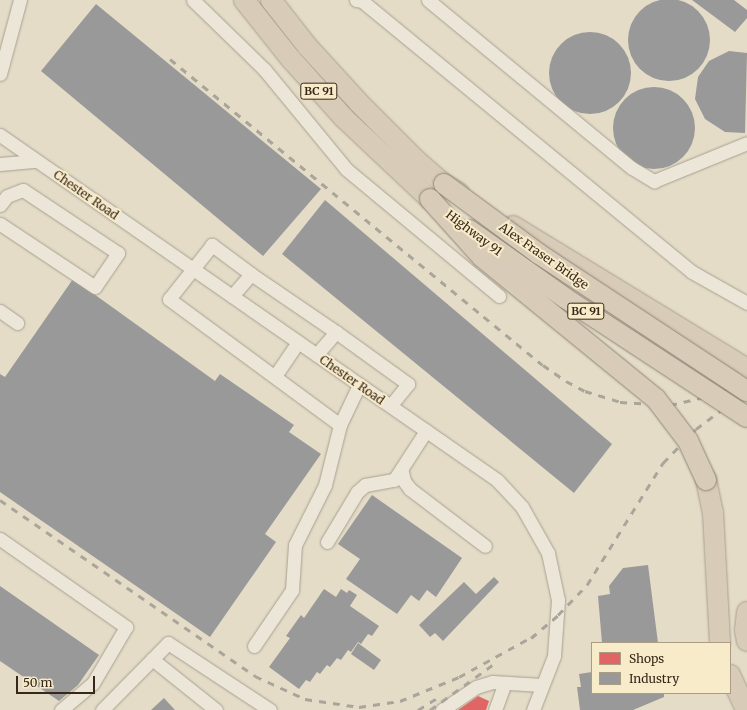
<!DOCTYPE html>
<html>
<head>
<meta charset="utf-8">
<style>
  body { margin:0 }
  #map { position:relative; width:747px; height:710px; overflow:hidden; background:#e4dcc7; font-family:Merriweather,serif }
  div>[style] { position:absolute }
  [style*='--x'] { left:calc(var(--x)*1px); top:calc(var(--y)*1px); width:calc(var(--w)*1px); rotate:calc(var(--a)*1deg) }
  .shops>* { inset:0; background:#e06666 }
  .industry>* { inset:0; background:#999 }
  .round { border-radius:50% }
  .roads { filter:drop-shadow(0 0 1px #a8a091) drop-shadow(0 0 1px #a8a091) }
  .minor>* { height:13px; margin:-6.5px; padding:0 6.5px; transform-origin:6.5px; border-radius:6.5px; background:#ece6d9 }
  .highway>* { height:20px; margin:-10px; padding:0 10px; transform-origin:10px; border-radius:10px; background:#d8cbb7 }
  .rail>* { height:3px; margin-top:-1.5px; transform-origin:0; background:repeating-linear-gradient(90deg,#aaa59a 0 7px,transparent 0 14px) }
  .bridges { filter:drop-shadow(0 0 1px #8e8678) drop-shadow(0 0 1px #8e8678) }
  .highway-bridge>* { height:20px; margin:-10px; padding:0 10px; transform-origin:10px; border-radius:10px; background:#d8cbb7 }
  span { translate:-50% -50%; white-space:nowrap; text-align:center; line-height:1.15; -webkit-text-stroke:4px #f8ebca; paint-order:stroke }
  .shield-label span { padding:1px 3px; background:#f8ebca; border:1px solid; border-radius:3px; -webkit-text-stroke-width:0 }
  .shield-label { font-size:11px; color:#372819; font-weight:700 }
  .street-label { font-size:12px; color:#372819 }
  .legend { position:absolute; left:591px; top:642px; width:140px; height:52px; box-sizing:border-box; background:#f8ebca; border:1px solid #ab9d83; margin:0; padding:5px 7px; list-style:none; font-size:12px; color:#372819 }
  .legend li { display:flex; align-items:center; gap:8px; height:20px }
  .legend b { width:20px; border:1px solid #ab9d83 }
  .scale { position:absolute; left:16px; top:676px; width:79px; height:18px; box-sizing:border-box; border:2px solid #372819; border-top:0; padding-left:5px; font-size:12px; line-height:14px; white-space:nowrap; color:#372819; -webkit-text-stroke:3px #f8ebca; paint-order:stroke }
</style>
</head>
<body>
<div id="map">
  <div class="shops">
    <div style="clip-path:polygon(478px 696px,489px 701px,486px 710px,458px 710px)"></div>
  </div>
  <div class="industry">
    <div class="round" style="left:628px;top:-1px;width:82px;height:82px"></div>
    <div style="clip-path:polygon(692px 0,734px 0,747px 10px,747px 18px,735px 32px)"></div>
    <div style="clip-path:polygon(96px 4px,321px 189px,263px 256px,41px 71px)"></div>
    <div class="round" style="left:549px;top:32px;width:82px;height:82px"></div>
    <div style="clip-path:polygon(729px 51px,747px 53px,745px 133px,725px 132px,705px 119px,695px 99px,698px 77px,709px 61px)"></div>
    <div class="round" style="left:613px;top:87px;width:82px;height:82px"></div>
    <div style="clip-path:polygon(325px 200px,612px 444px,574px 493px,282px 254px)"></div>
    <div style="clip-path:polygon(73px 279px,215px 381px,220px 374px,294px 425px,289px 432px,321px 454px,265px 534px,276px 542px,210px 637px,0 492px,0 374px,5px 377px)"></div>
    <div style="clip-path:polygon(372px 495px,462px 558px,436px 597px,427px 590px,419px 601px,411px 595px,397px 614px,346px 579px,360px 559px,338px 544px)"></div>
    <div style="clip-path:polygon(648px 565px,658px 643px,602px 643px,598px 596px,610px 594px,609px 586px,623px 568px)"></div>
    <div style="clip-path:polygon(494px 577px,499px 582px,443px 641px,435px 633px,430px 637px,419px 625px,464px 582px,476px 594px)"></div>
    <div style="clip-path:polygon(0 586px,99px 655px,78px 685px,59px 701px,0 661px)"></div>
    <div style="clip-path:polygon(324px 589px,336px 597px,341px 589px,347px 593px,349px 590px,357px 595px,350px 606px,379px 626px,372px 636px,368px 634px,361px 644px,358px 642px,351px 652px,348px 650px,341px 660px,337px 658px,330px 667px,327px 665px,320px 674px,317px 672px,310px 682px,306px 680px,299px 689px,269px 667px,290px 638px,286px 636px,301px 615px,304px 618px)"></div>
    <div style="clip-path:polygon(358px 643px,381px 660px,374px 670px,351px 654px)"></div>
    <div style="clip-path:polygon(592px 672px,592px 693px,664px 693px,664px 697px,633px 710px,580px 710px,577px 687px,581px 687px,579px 674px)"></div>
    <div style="clip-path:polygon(164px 698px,175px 710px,151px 710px)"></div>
  </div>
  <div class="roads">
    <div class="minor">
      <div style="--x:193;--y:0;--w:99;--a:44.2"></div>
      <div style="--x:264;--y:69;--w:129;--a:50.6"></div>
      <div style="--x:346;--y:169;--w:199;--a:39.7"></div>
      <div style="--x:356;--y:0;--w:6;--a:9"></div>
      <div style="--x:362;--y:1;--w:427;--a:39.4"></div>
      <div style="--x:692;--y:272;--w:63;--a:29.4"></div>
      <div style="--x:428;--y:0;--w:264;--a:39.5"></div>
      <div style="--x:632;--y:168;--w:26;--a:31"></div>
      <div style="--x:654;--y:181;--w:100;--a:-22.2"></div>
      <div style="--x:0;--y:74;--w:77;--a:-74.9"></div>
      <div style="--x:0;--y:135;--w:605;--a:34.77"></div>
      <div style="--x:497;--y:480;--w:37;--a:47"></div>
      <div style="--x:522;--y:507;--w:53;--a:60.5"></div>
      <div style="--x:548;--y:553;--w:48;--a:78"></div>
      <div style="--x:558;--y:600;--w:56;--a:94.1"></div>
      <div style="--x:554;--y:656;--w:58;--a:111.3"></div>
      <div style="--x:0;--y:164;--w:36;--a:-5"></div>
      <div style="--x:0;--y:205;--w:11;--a:-52"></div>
      <div style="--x:7;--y:196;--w:17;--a:-21"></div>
      <div style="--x:23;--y:190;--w:114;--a:33.6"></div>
      <div style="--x:118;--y:253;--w:41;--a:124.1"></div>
      <div style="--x:95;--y:287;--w:114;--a:-146.4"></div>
      <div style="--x:251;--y:274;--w:49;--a:-143.4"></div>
      <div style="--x:212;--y:245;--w:69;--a:128.5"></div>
      <div style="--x:169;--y:299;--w:212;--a:36.4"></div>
      <div style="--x:232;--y:296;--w:29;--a:-49"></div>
      <div style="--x:251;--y:274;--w:103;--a:34.3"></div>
      <div style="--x:336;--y:332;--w:30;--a:131"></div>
      <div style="--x:0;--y:311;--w:21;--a:35"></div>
      <div style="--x:336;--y:332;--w:89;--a:35.8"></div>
      <div style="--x:408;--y:384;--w:28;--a:129"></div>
      <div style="--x:275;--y:376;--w:41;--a:-55.9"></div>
      <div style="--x:402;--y:472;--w:9;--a:77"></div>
      <div style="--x:404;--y:481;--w:10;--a:53"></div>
      <div style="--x:410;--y:489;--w:94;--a:37.2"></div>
      <div style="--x:0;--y:539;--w:154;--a:34.9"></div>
      <div style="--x:126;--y:627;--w:65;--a:120.5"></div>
      <div style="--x:93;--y:683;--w:42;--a:139.8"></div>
      <div style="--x:327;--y:542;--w:58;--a:-59"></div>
      <div style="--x:357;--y:492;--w:11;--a:-41"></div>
      <div style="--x:365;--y:485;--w:29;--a:-10"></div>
      <div style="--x:394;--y:480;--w:59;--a:-56.9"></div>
      <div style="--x:254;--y:646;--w:68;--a:-55.8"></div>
      <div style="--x:292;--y:590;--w:45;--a:-86.2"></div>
      <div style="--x:295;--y:545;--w:67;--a:-63.4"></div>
      <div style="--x:325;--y:485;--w:62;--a:-76"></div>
      <div style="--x:340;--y:425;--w:44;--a:-64.6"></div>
      <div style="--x:152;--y:659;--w:82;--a:38.6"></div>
      <div style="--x:102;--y:710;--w:94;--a:-45.4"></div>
      <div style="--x:168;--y:643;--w:122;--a:33.3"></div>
      <div style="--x:442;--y:710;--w:41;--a:-34.1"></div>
      <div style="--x:476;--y:687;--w:17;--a:-17"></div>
      <div style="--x:492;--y:682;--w:50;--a:3.4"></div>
      <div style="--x:495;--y:710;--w:29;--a:-70"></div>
    </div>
    <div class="highway">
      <div style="--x:244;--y:0;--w:75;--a:51.5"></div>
      <div style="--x:291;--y:59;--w:79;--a:48.1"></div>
      <div style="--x:344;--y:118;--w:118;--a:43.3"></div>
      <div style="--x:271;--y:0;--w:58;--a:52"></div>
      <div style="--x:307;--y:46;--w:77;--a:47.6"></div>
      <div style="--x:359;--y:103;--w:81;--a:45"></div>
      <div style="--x:416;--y:160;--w:37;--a:41"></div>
      <div style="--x:444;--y:184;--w:17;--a:31"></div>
      <div style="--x:513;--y:226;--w:274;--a:31.4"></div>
      <div style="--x:706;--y:480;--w:34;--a:78"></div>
      <div style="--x:713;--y:513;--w:130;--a:86.9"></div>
      <div style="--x:747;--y:612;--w:18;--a:96"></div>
      <div style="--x:745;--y:630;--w:11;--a:80"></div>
      <div style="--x:730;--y:675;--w:38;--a:65"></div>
    </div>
  </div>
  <div class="rail">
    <div style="--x:170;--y:59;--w:482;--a:39.4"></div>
    <div style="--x:543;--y:365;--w:28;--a:35"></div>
    <div style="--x:566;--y:381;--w:21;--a:28"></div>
    <div style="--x:585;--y:391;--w:37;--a:17"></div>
    <div style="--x:620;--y:402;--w:50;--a:3.4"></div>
    <div style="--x:670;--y:405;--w:40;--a:-13"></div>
    <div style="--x:709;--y:396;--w:41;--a:-22.8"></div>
    <div style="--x:0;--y:500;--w:310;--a:34.6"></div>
    <div style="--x:255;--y:676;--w:55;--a:24.7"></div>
    <div style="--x:305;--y:699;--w:55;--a:8.4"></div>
    <div style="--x:359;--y:707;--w:41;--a:-8.3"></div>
    <div style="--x:400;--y:701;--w:64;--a:-22.1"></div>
    <div style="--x:459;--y:677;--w:87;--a:-28.9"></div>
    <div style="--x:531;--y:638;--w:35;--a:-40"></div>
    <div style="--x:558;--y:615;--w:42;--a:-46"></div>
    <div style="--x:587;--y:585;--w:144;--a:-58.1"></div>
    <div style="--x:663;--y:463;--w:47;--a:-45.9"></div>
    <div style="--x:696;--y:429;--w:64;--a:-36.7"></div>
    <div style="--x:418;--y:710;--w:22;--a:-32"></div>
    <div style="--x:430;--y:710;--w:84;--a:-35.8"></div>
  </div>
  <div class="bridges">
    <div class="highway-bridge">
      <div style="--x:444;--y:184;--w:118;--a:36.4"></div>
      <div style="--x:539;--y:254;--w:249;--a:33.4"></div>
      <div style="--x:430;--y:199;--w:78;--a:48.1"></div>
      <div style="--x:482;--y:257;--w:225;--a:39.2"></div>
      <div style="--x:656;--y:399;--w:53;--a:52.7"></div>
      <div style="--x:688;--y:441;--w:43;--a:65.2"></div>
      <div style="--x:469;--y:230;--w:118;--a:35.3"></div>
      <div style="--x:565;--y:298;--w:217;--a:33.2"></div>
    </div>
  </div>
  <div class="shield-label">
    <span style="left:319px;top:91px">BC 91</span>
    <span style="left:586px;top:311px">BC 91</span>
  </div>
  <div class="street-label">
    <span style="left:86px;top:195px;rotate:35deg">Chester Road</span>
    <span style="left:474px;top:233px;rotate:37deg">Highway 91</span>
    <span style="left:544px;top:256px;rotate:35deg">Alex Fraser Bridge</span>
    <span style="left:352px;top:380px;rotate:35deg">Chester Road</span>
  </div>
  <ul class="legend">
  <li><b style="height:11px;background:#e06666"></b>Shops</li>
  <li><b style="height:11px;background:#999"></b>Industry</li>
  </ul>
  <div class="scale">50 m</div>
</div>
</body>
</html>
